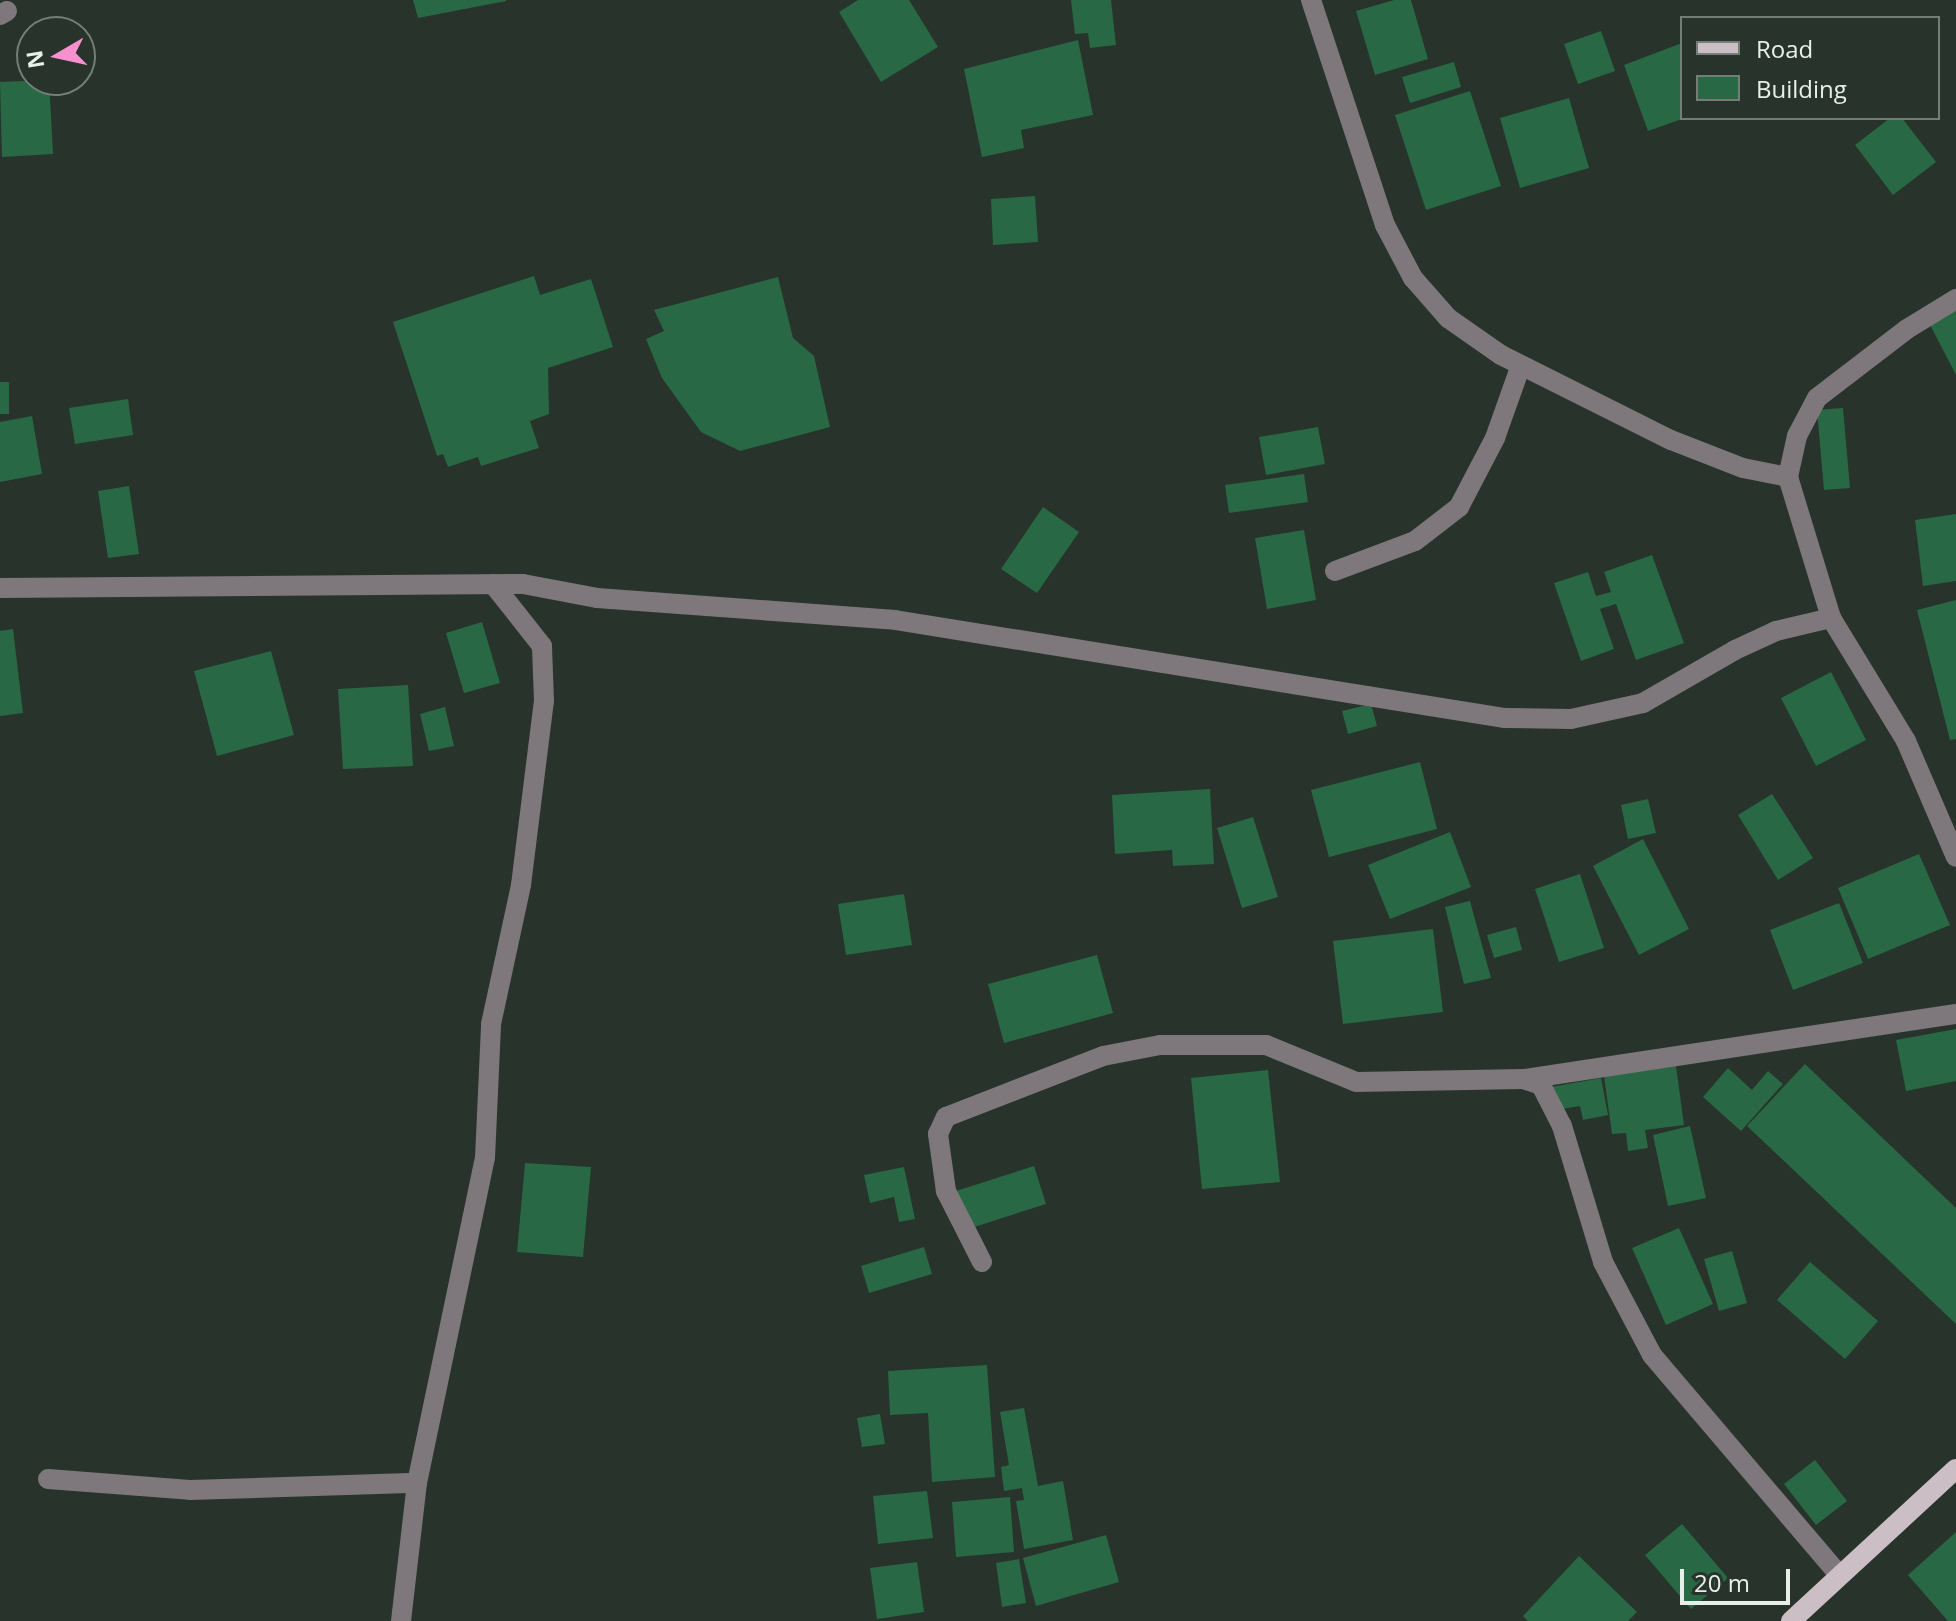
<!DOCTYPE html>
<html>
<head>
<meta charset="utf-8">
<style>
  body { margin:0 }
  #map { position:relative; width:1956px; height:1621px; overflow:hidden; background:#27332b; font-family:"Open Sans",sans-serif }
  div>[style] { position:absolute }
  [style*='--x'] { left:calc(var(--x)*1px); top:calc(var(--y)*1px); width:calc(var(--w)*1px); rotate:calc(var(--a)*1deg) }
  .building>* { inset:0; background:#296844 }
  .minor>* { height:20px; margin:-10px; padding:0 10px; transform-origin:10px; border-radius:10px; background:#7e777b }
  .major>* { height:20px; margin:-10px; padding:0 10px; transform-origin:10px; border-radius:10px; background:#ccbec5 }
  span { translate:-50% -50%; white-space:nowrap; text-align:center; line-height:1.15; -webkit-text-stroke:6px #27332b; paint-order:stroke }
  .legend { position:absolute; left:1680px; top:16px; width:260px; height:104px; box-sizing:border-box; background:#27332b; border:2px solid #747e77; margin:0; padding:10px 14px; list-style:none; font-size:24px; color:#e8efea }
  .legend li { display:flex; align-items:center; gap:16px; height:40px }
  .legend b { width:40px; border:2px solid #747e77 }
  .north { position:absolute; left:16px; top:16px; width:80px; height:80px; box-sizing:border-box; background:#27332b; border:2px solid #747e77; border-radius:50%; rotate:261deg; font-size:22px; font-weight:700; line-height:32px; text-align:center; color:#e8efea }
  .north::after { content:''; display:block; margin:auto; width:28px; height:36px; background:#f790cd; clip-path:polygon(50% 0,100% 100%,50% 72%,0 100%) }
  .scale { position:absolute; left:1680px; top:1569px; width:110px; height:36px; box-sizing:border-box; border:4px solid #e8efea; border-top:0; padding-left:10px; font-size:24px; line-height:28px; white-space:nowrap; color:#e8efea; -webkit-text-stroke:6px #27332b; paint-order:stroke }
</style>
</head>
<body>
<div id="map">
  <div class="building">
    <div style="clip-path:polygon(413px 0,506px 0,506px 1px,418px 18px)"></div>
    <div style="clip-path:polygon(858px 0,909px 0,938px 47px,881px 82px,839px 12px)"></div>
    <div style="clip-path:polygon(1071px 0,1111px 0,1116px 45px,1090px 48px,1088px 33px,1075px 34px)"></div>
    <div style="clip-path:polygon(1394px 0,1411px 0,1428px 59px,1375px 75px,1356px 11px)"></div>
    <div style="clip-path:polygon(1601px 31px,1615px 71px,1578px 84px,1564px 44px)"></div>
    <div style="clip-path:polygon(1078px 40px,1093px 115px,1021px 130px,1024px 148px,982px 157px,964px 69px)"></div>
    <div style="clip-path:polygon(1682px 43px,1682px 119px,1648px 131px,1624px 65px)"></div>
    <div style="clip-path:polygon(1454px 62px,1461px 87px,1410px 103px,1402px 77px)"></div>
    <div style="clip-path:polygon(49px 80px,53px 154px,2px 157px,0 82px)"></div>
    <div style="clip-path:polygon(1470px 91px,1501px 186px,1426px 210px,1395px 115px)"></div>
    <div style="clip-path:polygon(1569px 98px,1589px 168px,1520px 188px,1500px 118px)"></div>
    <div style="clip-path:polygon(1890px 118px,1902px 118px,1936px 162px,1893px 195px,1855px 145px)"></div>
    <div style="clip-path:polygon(1035px 196px,1038px 242px,993px 245px,991px 199px)"></div>
    <div style="clip-path:polygon(534px 276px,540px 295px,591px 279px,613px 347px,548px 368px,549px 414px,530px 421px,539px 448px,481px 466px,478px 457px,448px 467px,443px 454px,437px 456px,393px 322px)"></div>
    <div style="clip-path:polygon(778px 277px,793px 338px,814px 356px,830px 427px,740px 451px,701px 432px,662px 378px,646px 339px,664px 331px,654px 310px)"></div>
    <div style="clip-path:polygon(1956px 304px,1956px 375px,1927px 319px)"></div>
    <div style="clip-path:polygon(0 382px,9px 382px,9px 414px,0 414px)"></div>
    <div style="clip-path:polygon(128px 399px,133px 435px,75px 444px,69px 408px)"></div>
    <div style="clip-path:polygon(1843px 408px,1850px 488px,1824px 490px,1817px 410px)"></div>
    <div style="clip-path:polygon(32px 416px,42px 474px,0 482px,0 422px)"></div>
    <div style="clip-path:polygon(1318px 427px,1325px 464px,1266px 475px,1259px 437px)"></div>
    <div style="clip-path:polygon(1304px 474px,1308px 502px,1229px 513px,1225px 485px)"></div>
    <div style="clip-path:polygon(129px 486px,139px 554px,108px 558px,98px 491px)"></div>
    <div style="clip-path:polygon(1043px 507px,1079px 532px,1037px 593px,1001px 569px)"></div>
    <div style="clip-path:polygon(1956px 514px,1956px 581px,1923px 586px,1915px 520px)"></div>
    <div style="clip-path:polygon(1304px 530px,1316px 600px,1267px 609px,1255px 538px)"></div>
    <div style="clip-path:polygon(1652px 555px,1684px 643px,1636px 660px,1616px 604px,1600px 609px,1614px 649px,1581px 661px,1554px 583px,1588px 572px,1596px 596px,1611px 592px,1604px 572px)"></div>
    <div style="clip-path:polygon(1956px 600px,1956px 739px,1950px 740px,1917px 610px)"></div>
    <div style="clip-path:polygon(482px 622px,500px 683px,464px 693px,446px 633px)"></div>
    <div style="clip-path:polygon(13px 629px,23px 713px,0 716px,0 631px)"></div>
    <div style="clip-path:polygon(271px 651px,294px 735px,217px 756px,194px 671px)"></div>
    <div style="clip-path:polygon(1831px 672px,1866px 740px,1816px 766px,1781px 698px)"></div>
    <div style="clip-path:polygon(408px 685px,413px 766px,343px 769px,338px 689px)"></div>
    <div style="clip-path:polygon(1371px 704px,1377px 726px,1348px 734px,1342px 711px)"></div>
    <div style="clip-path:polygon(445px 707px,454px 746px,429px 751px,420px 714px)"></div>
    <div style="clip-path:polygon(1420px 762px,1437px 829px,1329px 857px,1311px 790px)"></div>
    <div style="clip-path:polygon(1210px 789px,1214px 864px,1173px 866px,1172px 850px,1115px 854px,1112px 795px)"></div>
    <div style="clip-path:polygon(1772px 794px,1813px 858px,1778px 880px,1738px 815px)"></div>
    <div style="clip-path:polygon(1648px 799px,1656px 833px,1628px 839px,1621px 805px)"></div>
    <div style="clip-path:polygon(1253px 817px,1278px 897px,1242px 908px,1217px 828px)"></div>
    <div style="clip-path:polygon(1450px 832px,1471px 887px,1390px 919px,1368px 865px)"></div>
    <div style="clip-path:polygon(1643px 839px,1689px 929px,1639px 955px,1593px 866px)"></div>
    <div style="clip-path:polygon(1919px 854px,1950px 925px,1868px 959px,1838px 888px)"></div>
    <div style="clip-path:polygon(1580px 874px,1604px 948px,1559px 962px,1535px 889px)"></div>
    <div style="clip-path:polygon(904px 894px,912px 945px,846px 955px,838px 904px)"></div>
    <div style="clip-path:polygon(1470px 901px,1491px 978px,1464px 984px,1445px 907px)"></div>
    <div style="clip-path:polygon(1839px 903px,1863px 963px,1793px 990px,1770px 930px)"></div>
    <div style="clip-path:polygon(1516px 927px,1522px 950px,1494px 958px,1487px 935px)"></div>
    <div style="clip-path:polygon(1433px 929px,1443px 1012px,1343px 1024px,1333px 941px)"></div>
    <div style="clip-path:polygon(1097px 955px,1113px 1013px,1004px 1043px,988px 984px)"></div>
    <div style="clip-path:polygon(1956px 1029px,1956px 1081px,1906px 1091px,1896px 1040px)"></div>
    <div style="clip-path:polygon(1805px 1064px,1956px 1208px,1956px 1324px,1747px 1126px)"></div>
    <div style="clip-path:polygon(1676px 1066px,1684px 1125px,1645px 1130px,1648px 1148px,1628px 1151px,1626px 1133px,1612px 1134px,1604px 1076px)"></div>
    <div style="clip-path:polygon(1728px 1068px,1752px 1090px,1768px 1071px,1783px 1084px,1741px 1131px,1703px 1097px)"></div>
    <div style="clip-path:polygon(1268px 1070px,1280px 1182px,1202px 1189px,1191px 1078px)"></div>
    <div style="clip-path:polygon(1601px 1078px,1608px 1115px,1583px 1120px,1580px 1106px,1556px 1110px,1551px 1087px)"></div>
    <div style="clip-path:polygon(1690px 1126px,1706px 1198px,1668px 1206px,1653px 1135px)"></div>
    <div style="clip-path:polygon(525px 1163px,591px 1167px,583px 1257px,517px 1252px)"></div>
    <div style="clip-path:polygon(1034px 1166px,1046px 1204px,968px 1229px,956px 1191px)"></div>
    <div style="clip-path:polygon(904px 1167px,915px 1219px,899px 1222px,894px 1197px,870px 1203px,864px 1175px)"></div>
    <div style="clip-path:polygon(1679px 1228px,1713px 1304px,1666px 1325px,1632px 1248px)"></div>
    <div style="clip-path:polygon(924px 1247px,932px 1274px,869px 1293px,861px 1266px)"></div>
    <div style="clip-path:polygon(1732px 1251px,1747px 1303px,1719px 1311px,1704px 1259px)"></div>
    <div style="clip-path:polygon(1810px 1262px,1878px 1321px,1845px 1359px,1777px 1300px)"></div>
    <div style="clip-path:polygon(987px 1365px,995px 1477px,932px 1482px,928px 1413px,890px 1415px,888px 1371px)"></div>
    <div style="clip-path:polygon(1024px 1408px,1038px 1486px,1063px 1481px,1073px 1540px,1024px 1549px,1016px 1501px,1024px 1500px,1022px 1488px,1004px 1491px,1001px 1467px,1009px 1465px,1000px 1412px)"></div>
    <div style="clip-path:polygon(880px 1414px,885px 1444px,862px 1447px,857px 1418px)"></div>
    <div style="clip-path:polygon(1815px 1460px,1847px 1501px,1816px 1525px,1784px 1484px)"></div>
    <div style="clip-path:polygon(927px 1491px,933px 1538px,878px 1544px,873px 1496px)"></div>
    <div style="clip-path:polygon(1010px 1497px,1014px 1552px,956px 1557px,952px 1502px)"></div>
    <div style="clip-path:polygon(1682px 1524px,1728px 1578px,1691px 1609px,1645px 1555px)"></div>
    <div style="clip-path:polygon(1956px 1532px,1956px 1621px,1948px 1621px,1908px 1575px)"></div>
    <div style="clip-path:polygon(1106px 1535px,1119px 1582px,1036px 1606px,1023px 1558px)"></div>
    <div style="clip-path:polygon(1579px 1556px,1637px 1612px,1628px 1621px,1528px 1621px,1523px 1616px)"></div>
    <div style="clip-path:polygon(1019px 1559px,1026px 1603px,1002px 1607px,996px 1563px)"></div>
    <div style="clip-path:polygon(917px 1562px,924px 1612px,877px 1619px,870px 1568px)"></div>
  </div>
  <div class="minor">
    <div style="--x:1311;--y:0;--w:237;--a:71.8"></div>
    <div style="--x:1385;--y:225;--w:60;--a:62.2"></div>
    <div style="--x:1413;--y:278;--w:53;--a:48.8"></div>
    <div style="--x:1448;--y:318;--w:65;--a:34.9"></div>
    <div style="--x:1501;--y:355;--w:190;--a:26.6"></div>
    <div style="--x:1671;--y:440;--w:77;--a:21.3"></div>
    <div style="--x:1743;--y:468;--w:46;--a:11.3"></div>
    <div style="--x:0;--y:15;--w:8;--a:-30"></div>
    <div style="--x:1956;--y:299;--w:57;--a:148.5"></div>
    <div style="--x:1907;--y:329;--w:113;--a:142.5"></div>
    <div style="--x:1817;--y:398;--w:43;--a:117.8"></div>
    <div style="--x:1797;--y:436;--w:42;--a:102.4"></div>
    <div style="--x:1788;--y:477;--w:147;--a:73"></div>
    <div style="--x:1831;--y:618;--w:144;--a:58.6"></div>
    <div style="--x:1906;--y:741;--w:126;--a:66.7"></div>
    <div style="--x:1335;--y:571;--w:85;--a:-20.6"></div>
    <div style="--x:1415;--y:541;--w:56;--a:-37.7"></div>
    <div style="--x:1459;--y:507;--w:78;--a:-62.4"></div>
    <div style="--x:1495;--y:438;--w:77;--a:-70.4"></div>
    <div style="--x:0;--y:588;--w:523;--a:-0.44"></div>
    <div style="--x:523;--y:584;--w:75;--a:10.7"></div>
    <div style="--x:597;--y:598;--w:299;--a:4.2"></div>
    <div style="--x:895;--y:620;--w:618;--a:9.13"></div>
    <div style="--x:1505;--y:718;--w:66;--a:0.9"></div>
    <div style="--x:1571;--y:719;--w:74;--a:-12.5"></div>
    <div style="--x:1643;--y:703;--w:106;--a:-29.9"></div>
    <div style="--x:1735;--y:650;--w:45;--a:-24.9"></div>
    <div style="--x:1776;--y:631;--w:57;--a:-13.3"></div>
    <div style="--x:1525;--y:1079;--w:436;--a:-8.6"></div>
    <div style="--x:982;--y:1262;--w:80;--a:-116.9"></div>
    <div style="--x:946;--y:1191;--w:58;--a:-98"></div>
    <div style="--x:938;--y:1134;--w:19;--a:-65"></div>
    <div style="--x:946;--y:1117;--w:168;--a:-21.2"></div>
    <div style="--x:1103;--y:1056;--w:58;--a:-10.9"></div>
    <div style="--x:1160;--y:1045;--w:106;--a:0"></div>
    <div style="--x:1266;--y:1045;--w:97;--a:22.3"></div>
    <div style="--x:1356;--y:1082;--w:167;--a:-1"></div>
    <div style="--x:1523;--y:1079;--w:19;--a:18"></div>
    <div style="--x:1541;--y:1085;--w:46;--a:62.9"></div>
    <div style="--x:1562;--y:1126;--w:142;--a:73.2"></div>
    <div style="--x:1603;--y:1262;--w:105;--a:62.2"></div>
    <div style="--x:1652;--y:1355;--w:289;--a:49.6"></div>
    <div style="--x:48;--y:1479;--w:142;--a:4.4"></div>
    <div style="--x:190;--y:1490;--w:227;--a:-1.8"></div>
    <div style="--x:401;--y:1621;--w:139;--a:-83.4"></div>
    <div style="--x:417;--y:1483;--w:332;--a:-78.2"></div>
    <div style="--x:485;--y:1158;--w:134;--a:-87.4"></div>
    <div style="--x:491;--y:1024;--w:142;--a:-77.8"></div>
    <div style="--x:521;--y:885;--w:185;--a:-82.9"></div>
    <div style="--x:544;--y:701;--w:55;--a:-92.1"></div>
    <div style="--x:542;--y:646;--w:79;--a:-128.3"></div>
  </div>
  <div class="major">
    <div style="--x:1791;--y:1621;--w:224;--a:-42.7"></div>
  </div>
  <ul class="legend">
  <li><b style="height:10px;background:#ccbec5"></b>Road</li>
  <li><b style="height:22px;background:#296844"></b>Building</li>
  </ul>
  <div class="north">N</div>
  <div class="scale">20 m</div>
</div>
</body>
</html>
